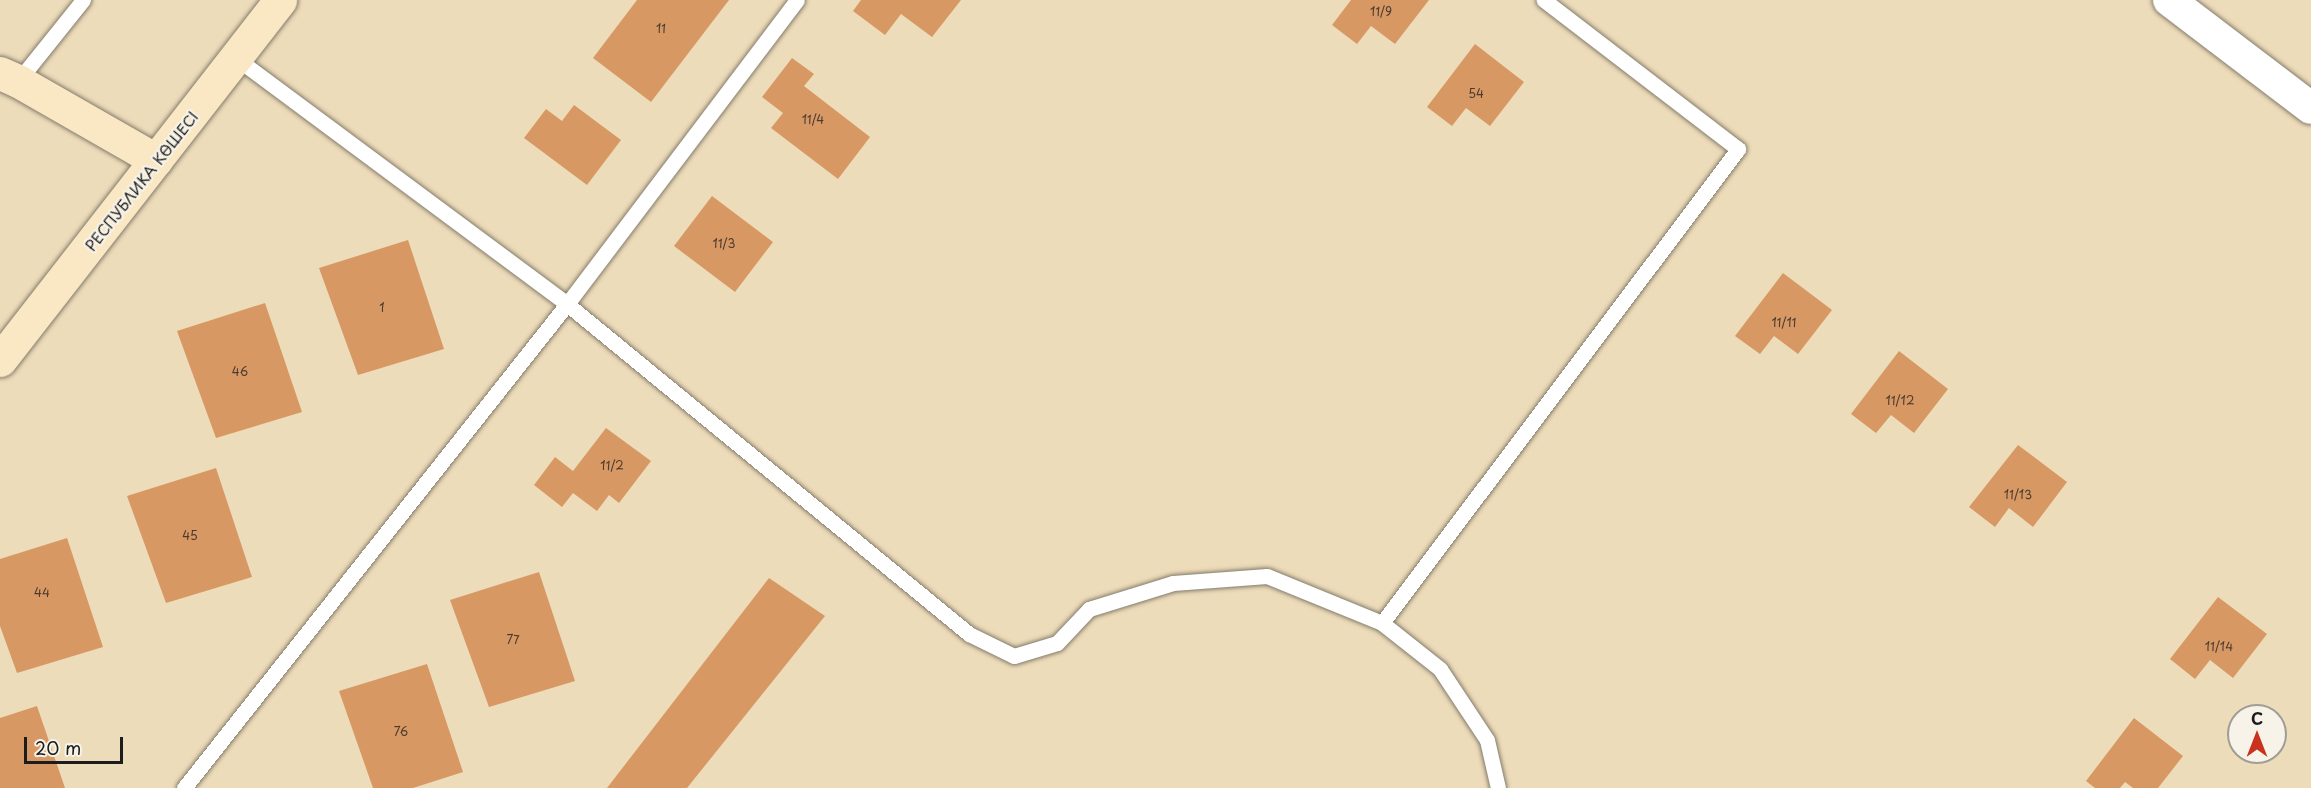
<!DOCTYPE html>
<html>
<head>
<meta charset="utf-8">
<style>
  body { margin:0 }
  #map { position:relative; width:2311px; height:788px; overflow:hidden; background:#eddcba; font-family:"Playpen Sans",sans-serif }
  div>[style] { position:absolute }
  [style*='--x'] { left:calc(var(--x)*1px); top:calc(var(--y)*1px); width:calc(var(--w)*1px); rotate:calc(var(--a)*1deg) }
  .building>* { inset:0; background:#d79864 }
  .roads { filter:drop-shadow(0 0 2px #847c6b) drop-shadow(0 0 2px #847c6b) }
  .lane>* { height:15px; margin:-7.5px; padding:0 7.5px; transform-origin:7.5px; border-radius:7.5px; background:#fff }
  .street>* { height:32px; margin:-16px; padding:0 16px; transform-origin:16px; border-radius:16px; background:#fff }
  .secondary>* { height:33px; margin:-16.5px; padding:0 16.5px; transform-origin:16.5px; border-radius:16.5px; background:#fae7c3 }
  span { translate:-50% -50%; white-space:nowrap; text-align:center; line-height:1.15; -webkit-text-stroke:4.5px #f7f3e8; paint-order:stroke }
  .number-label { font-size:12px; color:#4b3b2e }
  .number-label span { -webkit-text-stroke-width:0 }
  .street-label { font-size:15px; color:#1c1c1c }
  .north { position:absolute; left:2227px; top:704px; width:60px; height:60px; box-sizing:border-box; background:#f7f3e8; border:2px solid #9f9d96; border-radius:50%; rotate:0deg; font-size:16px; font-weight:700; line-height:24px; text-align:center; color:#1c1c1c }
  .north::after { content:''; display:block; margin:auto; width:21px; height:27px; background:#c8321e; clip-path:polygon(50% 0,100% 100%,50% 72%,0 100%) }
  .scale { position:absolute; left:24px; top:737px; width:99px; height:27px; box-sizing:border-box; border:3px solid #1c1c1c; border-top:0; padding-left:8px; font-size:18px; line-height:21px; white-space:nowrap; color:#1c1c1c; -webkit-text-stroke:4px #f7f3e8; paint-order:stroke }
</style>
</head>
<body>
<div id="map">
  <div class="building">
    <div style="clip-path:polygon(637px 0,729px 0,651px 102px,593px 58px)"></div>
    <div style="clip-path:polygon(861px 0,961px 0,932px 37px,901px 14px,885px 35px,853px 11px)"></div>
    <div style="clip-path:polygon(1351px 0,1429px 0,1395px 44px,1371px 26px,1357px 44px,1332px 25px)"></div>
    <div style="clip-path:polygon(1475px 44px,1524px 82px,1490px 126px,1466px 108px,1452px 126px,1427px 107px)"></div>
    <div style="clip-path:polygon(792px 58px,814px 74px,804px 86px,870px 137px,838px 179px,771px 128px,783px 113px,762px 97px)"></div>
    <div style="clip-path:polygon(574px 105px,621px 140px,587px 185px,524px 138px,546px 109px,562px 121px)"></div>
    <div style="clip-path:polygon(712px 196px,773px 242px,735px 292px,674px 246px)"></div>
    <div style="clip-path:polygon(408px 240px,444px 349px,358px 375px,319px 268px)"></div>
    <div style="clip-path:polygon(1783px 273px,1832px 310px,1798px 354px,1774px 336px,1760px 354px,1735px 336px)"></div>
    <div style="clip-path:polygon(265px 303px,302px 412px,216px 438px,177px 331px)"></div>
    <div style="clip-path:polygon(1899px 351px,1948px 389px,1914px 433px,1891px 415px,1876px 433px,1851px 414px)"></div>
    <div style="clip-path:polygon(606px 428px,651px 461px,619px 503px,609px 495px,597px 511px,573px 493px,562px 507px,534px 485px,555px 457px,573px 471px)"></div>
    <div style="clip-path:polygon(2018px 445px,2067px 482px,2033px 527px,2009px 508px,1995px 527px,1969px 507px)"></div>
    <div style="clip-path:polygon(216px 468px,252px 577px,166px 603px,127px 496px)"></div>
    <div style="clip-path:polygon(67px 538px,103px 647px,17px 673px,0 626px,0 559px)"></div>
    <div style="clip-path:polygon(539px 572px,575px 681px,489px 707px,450px 600px)"></div>
    <div style="clip-path:polygon(769px 578px,825px 616px,687px 788px,607px 788px)"></div>
    <div style="clip-path:polygon(2218px 597px,2267px 634px,2233px 678px,2210px 660px,2195px 679px,2170px 659px)"></div>
    <div style="clip-path:polygon(427px 664px,463px 772px,413px 788px,373px 788px,339px 691px)"></div>
    <div style="clip-path:polygon(37px 706px,65px 788px,0 788px,0 718px)"></div>
    <div style="clip-path:polygon(2134px 718px,2183px 756px,2158px 788px,2133px 788px,2125px 782px,2120px 788px,2095px 788px,2086px 781px)"></div>
  </div>
  <div class="roads">
    <div class="lane">
      <div style="--x:236;--y:58;--w:412;--a:36.6"></div>
      <div style="--x:567;--y:304;--w:520;--a:39.38"></div>
      <div style="--x:969;--y:634;--w:50;--a:26.1"></div>
      <div style="--x:1014;--y:656;--w:45;--a:-16.8"></div>
      <div style="--x:1057;--y:643;--w:47;--a:-46.7"></div>
      <div style="--x:1089;--y:609;--w:88;--a:-17.2"></div>
      <div style="--x:1173;--y:583;--w:94;--a:-4.3"></div>
      <div style="--x:1267;--y:576;--w:124;--a:22.2"></div>
      <div style="--x:1382;--y:623;--w:74;--a:38.4"></div>
      <div style="--x:1440;--y:669;--w:85;--a:56.5"></div>
      <div style="--x:1487;--y:740;--w:49;--a:77.1"></div>
      <div style="--x:18;--y:81;--w:104;--a:-51.3"></div>
      <div style="--x:1382;--y:623;--w:593;--a:-53.09"></div>
      <div style="--x:1738;--y:149;--w:245;--a:-142.5"></div>
      <div style="--x:184;--y:788;--w:617;--a:-51.64"></div>
      <div style="--x:567;--y:304;--w:381;--a:-52.9"></div>
    </div>
    <div class="street">
      <div style="--x:2169;--y:0;--w:178;--a:37.3"></div>
    </div>
    <div class="secondary">
      <div style="--x:0;--y:73;--w:20;--a:24"></div>
      <div style="--x:18;--y:81;--w:159;--a:29.8"></div>
      <div style="--x:0;--y:360;--w:456;--a:-52.1"></div>
    </div>
  </div>
  <div class="number-label">
    <span style="left:1381px;top:12px">11/9</span>
    <span style="left:661px;top:29px">11</span>
    <span style="left:1476px;top:94px">54</span>
    <span style="left:813px;top:120px">11/4</span>
    <span style="left:724px;top:244px">11/3</span>
    <span style="left:382px;top:308px">1</span>
    <span style="left:1784px;top:323px">11/11</span>
    <span style="left:240px;top:372px">46</span>
    <span style="left:1900px;top:401px">11/12</span>
    <span style="left:612px;top:466px">11/2</span>
    <span style="left:2018px;top:495px">11/13</span>
    <span style="left:190px;top:536px">45</span>
    <span style="left:42px;top:593px">44</span>
    <span style="left:513px;top:640px">77</span>
    <span style="left:2219px;top:647px">11/14</span>
    <span style="left:401px;top:732px">76</span>
  </div>
  <div class="street-label">
    <span style="left:141px;top:181px;rotate:-52deg">РЕСПУБЛИКА КӨШЕСІ</span>
  </div>
  <div class="north">С</div>
  <div class="scale">20 m</div>
</div>
</body>
</html>
